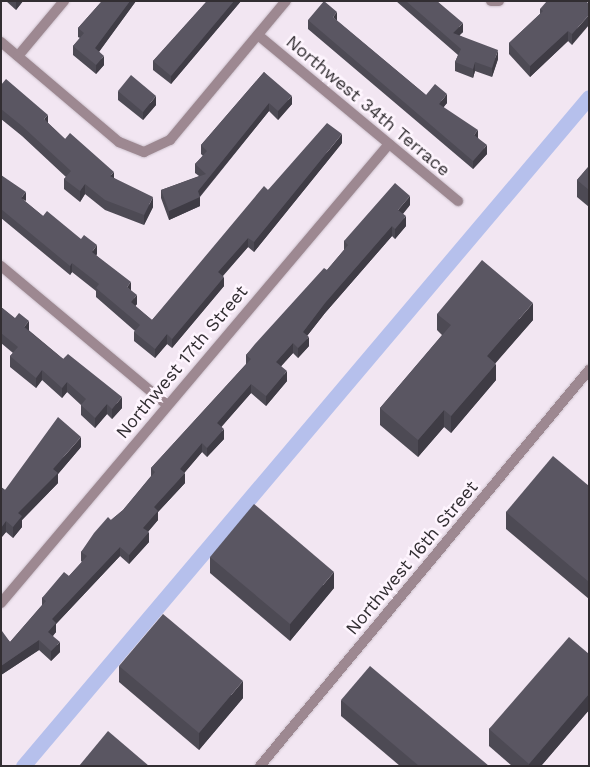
<!DOCTYPE html>
<html>
<head>
<meta charset="utf-8">
<style>
  body { margin:0 }
  #map { position:relative; width:590px; height:767px; overflow:hidden; background:#f2e6f2; font-family:"Work Sans",sans-serif }
  div>[style] { position:absolute }
  [style*='--x'] { left:calc(var(--x)*1px); top:calc(var(--y)*1px); width:calc(var(--w)*1px); rotate:calc(var(--a)*1deg) }
  .canal>* { height:15px; margin:-7.5px; padding:0 7.5px; transform-origin:7.5px; border-radius:7.5px; background:#b6c0ec }
  .roads { filter:drop-shadow(0 0 1px #ccc1cc) drop-shadow(0 0 1px #ccc1cc) }
  .minor>* { height:10px; margin:-5px; padding:0 5px; transform-origin:5px; border-radius:5px; background:#9d8891 }
  .wall>* { inset:0; background:#4d4a54 }
  .shaded-wall>* { inset:0; background:#3f3c45 }
  .building>* { inset:0; background:#5a5662 }
  span { translate:-50% -50%; white-space:nowrap; text-align:center; line-height:1.15; -webkit-text-stroke:5px #fef5fe; paint-order:stroke }
  .street-label { font-size:18px; color:#322e32 }
  .frame { position:absolute; inset:0; border:2px solid #322e32; pointer-events:none }
</style>
</head>
<body>
<div id="map">
  <div class="canal">
    <div style="--x:23;--y:766;--w:876;--a:-49.77"></div>
  </div>
  <div class="roads">
    <div class="minor">
      <div style="--x:491;--y:1;--w:8;--a:0"></div>
      <div style="--x:258;--y:35;--w:260;--a:39.7"></div>
      <div style="--x:1;--y:42;--w:155;--a:40.3"></div>
      <div style="--x:119;--y:142;--w:27;--a:22"></div>
      <div style="--x:144;--y:152;--w:29;--a:-25"></div>
      <div style="--x:170;--y:140;--w:181;--a:-50.2"></div>
      <div style="--x:18;--y:56;--w:72;--a:-50.1"></div>
      <div style="--x:1;--y:266;--w:215;--a:39.9"></div>
      <div style="--x:1;--y:603;--w:601;--a:-49.79"></div>
      <div style="--x:260;--y:766;--w:515;--a:-50.28"></div>
    </div>
  </div>
  <div class="wall">
    <div style="clip-path:polygon(6px 1px,23px 1px,16px 10px)"></div>
    <div style="clip-path:polygon(102px 1px,136px 1px,99px 52px,104px 65px,96px 74px,73px 55px,73px 46px,80px 38px,78px 37px,78px 28px)"></div>
    <div style="clip-path:polygon(207px 1px,241px 1px,171px 84px,153px 70px,153px 61px)"></div>
    <div style="clip-path:polygon(396px 1px,437px 1px,463px 32px,459px 35px,498px 59px,492px 77px,475px 71px,473px 78px,455px 71px,455px 62px,458px 55px)"></div>
    <div style="clip-path:polygon(586px 1px,572px 45px,568px 41px,530px 77px,509px 54px,509px 43px,540px 14px,540px 9px)"></div>
    <div style="clip-path:polygon(308px 20px,337px 21px,426px 95px,447px 103px,443px 107px,478px 138px,487px 154px,473px 169px,308px 29px)"></div>
    <div style="clip-path:polygon(264px 72px,292px 104px,278px 120px,269px 111px,200px 197px,200px 206px,169px 220px,161px 198px,161px 190px,199px 176px,195px 173px,195px 164px,203px 156px,201px 154px,201px 145px)"></div>
    <div style="clip-path:polygon(1px 85px,48px 123px,65px 139px,114px 178px,153px 207px,144px 225px,105px 210px,85px 194px,80px 202px,64px 189px,64px 179px,66px 177px,22px 136px,1px 119px)"></div>
    <div style="clip-path:polygon(118px 91px,156px 105px,143px 120px,118px 100px)"></div>
    <div style="clip-path:polygon(342px 143px,254px 252px,248px 247px,223px 276px,224px 286px,172px 348px,167px 344px,155px 358px,134px 341px,134px 332px,135px 331px,96px 297px,96px 291px,72px 272px,70px 275px,1px 218px,1px 175px,26px 202px,43px 216px,97px 254px,96px 255px,131px 291px,137px 304px,135px 306px,152px 320px,268px 190px)"></div>
    <div style="clip-path:polygon(589px 166px,589px 207px,577px 197px,577px 180px)"></div>
    <div style="clip-path:polygon(410px 205px,403px 214px,406px 226px,395px 239px,392px 236px,325px 313px,307px 336px,309px 346px,298px 358px,293px 353px,281px 366px,287px 381px,266px 406px,251px 393px,221px 427px,224px 439px,207px 457px,202px 452px,184px 473px,185px 483px,158px 512px,158px 520px,148px 532px,149px 542px,129px 564px,120px 556px,56px 624px,56px 632px,53px 636px,60px 652px,51px 661px,39px 650px,1px 675px,1px 632px,10px 642px,42px 605px,42px 598px,69px 576px,82px 562px,81px 561px,81px 552px,111px 520px,123px 510px,151px 476px,151px 468px,246px 364px,246px 355px,327px 270px,344px 250px,344px 241px)"></div>
    <div style="clip-path:polygon(1px 307px,122px 408px,112px 419px,107px 414px,95px 428px,81px 415px,81px 405px,67px 392px,62px 398px,42px 380px,36px 388px,10px 367px,10px 356px,13px 353px,1px 343px)"></div>
    <div style="clip-path:polygon(437px 314px,533px 320px,495px 363px,496px 380px,451px 433px,444px 427px,418px 457px,380px 425px,380px 408px,442px 335px,437px 330px)"></div>
    <div style="clip-path:polygon(81px 447px,58px 474px,58px 483px,22px 520px,22px 527px,13px 538px,6px 532px,1px 538px,1px 487px,5px 490px)"></div>
    <div style="clip-path:polygon(589px 486px,589px 599px,506px 529px,506px 512px)"></div>
    <div style="clip-path:polygon(210px 557px,334px 588px,290px 641px,210px 573px)"></div>
    <div style="clip-path:polygon(589px 654px,589px 710px,541px 766px,512px 766px,489px 746px,489px 729px)"></div>
    <div style="clip-path:polygon(119px 666px,243px 698px,199px 750px,119px 682px)"></div>
    <div style="clip-path:polygon(341px 700px,489px 766px,400px 766px,341px 716px)"></div>
  </div>
  <div class="shaded-wall">
    <div style="clip-path:polygon(16px 1px,23px 1px,16px 10px)"></div>
    <div style="clip-path:polygon(130px 1px,136px 1px,95px 57px,95px 48px)"></div>
    <div style="clip-path:polygon(234px 1px,241px 1px,171px 84px,171px 76px)"></div>
    <div style="clip-path:polygon(337px 12px,337px 21px,333px 17px)"></div>
    <div style="clip-path:polygon(589px 15px,589px 25px,572px 45px,572px 34px)"></div>
    <div style="clip-path:polygon(463px 23px,463px 32px,453px 42px,453px 33px)"></div>
    <div style="clip-path:polygon(568px 31px,568px 41px,530px 77px,530px 66px)"></div>
    <div style="clip-path:polygon(498px 50px,498px 59px,492px 77px,492px 68px)"></div>
    <div style="clip-path:polygon(104px 56px,104px 65px,96px 74px,96px 65px)"></div>
    <div style="clip-path:polygon(475px 62px,475px 71px,473px 78px,473px 69px)"></div>
    <div style="clip-path:polygon(447px 94px,447px 103px,439px 113px,439px 104px)"></div>
    <div style="clip-path:polygon(156px 96px,156px 105px,143px 120px,143px 112px)"></div>
    <div style="clip-path:polygon(292px 96px,292px 104px,278px 120px,278px 111px)"></div>
    <div style="clip-path:polygon(269px 103px,269px 111px,199px 197px,200px 197px,200px 206px,169px 220px,169px 211px,198px 191px)"></div>
    <div style="clip-path:polygon(48px 115px,48px 125px,44px 119px)"></div>
    <div style="clip-path:polygon(478px 130px,478px 139px,474px 135px)"></div>
    <div style="clip-path:polygon(342px 134px,342px 143px,254px 252px,254px 242px)"></div>
    <div style="clip-path:polygon(487px 145px,487px 154px,473px 169px,473px 161px)"></div>
    <div style="clip-path:polygon(114px 172px,114px 182px,110px 176px)"></div>
    <div style="clip-path:polygon(85px 184px,85px 194px,80px 202px,80px 191px)"></div>
    <div style="clip-path:polygon(26px 192px,26px 201px,21px 198px)"></div>
    <div style="clip-path:polygon(410px 196px,410px 205px,398px 219px,398px 210px)"></div>
    <div style="clip-path:polygon(153px 197px,153px 207px,144px 225px,144px 215px)"></div>
    <div style="clip-path:polygon(406px 216px,406px 226px,395px 239px,395px 229px)"></div>
    <div style="clip-path:polygon(392px 226px,392px 236px,325px 313px,303px 341px,303px 332px,325px 303px)"></div>
    <div style="clip-path:polygon(248px 238px,248px 247px,218px 281px,218px 272px)"></div>
    <div style="clip-path:polygon(97px 245px,97px 254px,92px 261px,92px 252px)"></div>
    <div style="clip-path:polygon(72px 263px,72px 272px,70px 275px,70px 266px)"></div>
    <div style="clip-path:polygon(224px 277px,224px 286px,172px 348px,172px 339px)"></div>
    <div style="clip-path:polygon(131px 282px,131px 291px,127px 287px)"></div>
    <div style="clip-path:polygon(137px 295px,137px 304px,131px 311px,131px 302px)"></div>
    <div style="clip-path:polygon(533px 303px,533px 320px,487px 373px,487px 356px)"></div>
    <div style="clip-path:polygon(29px 321px,29px 331px,24px 327px)"></div>
    <div style="clip-path:polygon(167px 334px,167px 344px,155px 358px,155px 349px)"></div>
    <div style="clip-path:polygon(309px 337px,309px 346px,298px 358px,298px 348px)"></div>
    <div style="clip-path:polygon(293px 343px,293px 353px,276px 372px,276px 362px)"></div>
    <div style="clip-path:polygon(496px 364px,496px 380px,451px 433px,451px 416px)"></div>
    <div style="clip-path:polygon(42px 370px,42px 380px,36px 388px,36px 378px)"></div>
    <div style="clip-path:polygon(287px 371px,287px 381px,266px 406px,266px 396px)"></div>
    <div style="clip-path:polygon(67px 382px,67px 392px,62px 398px,62px 388px)"></div>
    <div style="clip-path:polygon(251px 384px,251px 393px,217px 432px,217px 423px)"></div>
    <div style="clip-path:polygon(122px 397px,122px 408px,112px 419px,112px 409px)"></div>
    <div style="clip-path:polygon(107px 404px,107px 414px,95px 428px,95px 418px)"></div>
    <div style="clip-path:polygon(444px 410px,444px 427px,418px 457px,418px 440px)"></div>
    <div style="clip-path:polygon(224px 429px,224px 439px,207px 457px,207px 448px)"></div>
    <div style="clip-path:polygon(81px 437px,81px 447px,58px 474px,58px 483px,22px 520px,22px 527px,13px 538px,13px 527px,18px 513px,53px 469px)"></div>
    <div style="clip-path:polygon(202px 443px,202px 452px,180px 478px,180px 469px)"></div>
    <div style="clip-path:polygon(185px 473px,185px 483px,158px 512px,158px 520px,143px 537px,143px 528px,154px 507px)"></div>
    <div style="clip-path:polygon(6px 521px,6px 532px,1px 538px,1px 528px)"></div>
    <div style="clip-path:polygon(149px 532px,149px 542px,129px 564px,129px 555px)"></div>
    <div style="clip-path:polygon(120px 547px,120px 556px,56px 624px,56px 632px,48px 641px,48px 632px,52px 619px)"></div>
    <div style="clip-path:polygon(334px 572px,334px 588px,290px 641px,290px 624px)"></div>
    <div style="clip-path:polygon(39px 640px,39px 650px,1px 675px,1px 666px)"></div>
    <div style="clip-path:polygon(60px 642px,60px 652px,51px 661px,51px 651px)"></div>
    <div style="clip-path:polygon(243px 681px,243px 698px,199px 750px,199px 733px)"></div>
    <div style="clip-path:polygon(589px 694px,589px 710px,541px 766px,529px 766px,529px 764px)"></div>
  </div>
  <div class="building">
    <div style="clip-path:polygon(102px 1px,130px 1px,95px 48px,104px 56px,96px 65px,73px 46px,84px 33px,78px 28px)"></div>
    <div style="clip-path:polygon(207px 1px,234px 1px,171px 76px,153px 61px)"></div>
    <div style="clip-path:polygon(324px 1px,337px 12px,333px 17px,426px 95px,435px 84px,447px 94px,439px 104px,478px 130px,474px 135px,487px 145px,473px 161px,308px 20px)"></div>
    <div style="clip-path:polygon(406px 1px,437px 1px,463px 23px,453px 33px,498px 50px,492px 68px,475px 62px,473px 69px,455px 62px,461px 49px)"></div>
    <div style="clip-path:polygon(547px 1px,586px 1px,589px 4px,589px 15px,572px 34px,568px 31px,530px 66px,509px 43px,543px 11px,540px 9px)"></div>
    <div style="clip-path:polygon(264px 72px,292px 96px,278px 111px,269px 103px,198px 191px,200px 197px,169px 211px,161px 190px,206px 174px,195px 164px,207px 151px,201px 145px)"></div>
    <div style="clip-path:polygon(131px 75px,156px 96px,143px 112px,118px 91px)"></div>
    <div style="clip-path:polygon(6px 79px,48px 115px,44px 119px,65px 139px,70px 133px,114px 172px,110px 176px,153px 197px,144px 215px,105px 200px,85px 184px,80px 191px,64px 179px,71px 171px,22px 126px,1px 109px,1px 85px)"></div>
    <div style="clip-path:polygon(327px 123px,342px 134px,254px 242px,248px 238px,218px 272px,224px 277px,172px 339px,167px 334px,155px 349px,134px 332px,140px 325px,96px 288px,99px 284px,72px 263px,70px 266px,1px 209px,1px 175px,26px 192px,21px 198px,43px 216px,47px 211px,81px 239px,84px 235px,97px 245px,92px 252px,131px 282px,127px 287px,137px 295px,131px 302px,152px 320px,264px 186px,268px 190px)"></div>
    <div style="clip-path:polygon(589px 166px,589px 190px,577px 180px)"></div>
    <div style="clip-path:polygon(395px 183px,410px 196px,398px 210px,406px 216px,395px 229px,392px 226px,325px 303px,303px 332px,309px 337px,298px 348px,293px 343px,276px 362px,287px 371px,266px 396px,251px 384px,217px 423px,224px 429px,207px 448px,202px 443px,180px 469px,185px 473px,154px 507px,158px 511px,143px 528px,149px 532px,129px 555px,120px 547px,52px 619px,56px 623px,48px 632px,60px 642px,51px 651px,39px 640px,1px 666px,1px 632px,2px 631px,10px 642px,46px 601px,42px 598px,64px 572px,69px 576px,87px 556px,81px 552px,94px 533px,108px 517px,111px 520px,123px 510px,155px 472px,151px 468px,251px 359px,246px 355px,255px 344px,324px 268px,327px 270px,348px 245px,344px 241px)"></div>
    <div style="clip-path:polygon(482px 260px,533px 303px,487px 356px,496px 364px,451px 416px,444px 410px,418px 440px,380px 408px,451px 325px,437px 314px)"></div>
    <div style="clip-path:polygon(1px 307px,15px 318px,19px 313px,29px 321px,24px 327px,63px 359px,68px 354px,122px 397px,112px 409px,107px 404px,95px 418px,81px 405px,86px 399px,67px 382px,62px 388px,42px 370px,36px 378px,10px 356px,18px 347px,1px 333px)"></div>
    <div style="clip-path:polygon(58px 417px,81px 437px,53px 469px,58px 473px,18px 513px,22px 516px,13px 527px,6px 521px,1px 528px,1px 487px,5px 490px)"></div>
    <div style="clip-path:polygon(553px 456px,589px 486px,589px 582px,506px 512px)"></div>
    <div style="clip-path:polygon(254px 504px,334px 572px,290px 624px,210px 557px)"></div>
    <div style="clip-path:polygon(163px 614px,243px 681px,199px 733px,119px 666px)"></div>
    <div style="clip-path:polygon(569px 637px,589px 654px,589px 694px,529px 764px,489px 729px)"></div>
    <div style="clip-path:polygon(370px 666px,489px 766px,419px 766px,341px 700px)"></div>
    <div style="clip-path:polygon(108px 731px,149px 766px,79px 766px)"></div>
  </div>
  <div class="street-label">
    <span style="left:368px;top:106px;rotate:40deg">Northwest 34th Terrace</span>
    <span style="left:182px;top:362px;rotate:-50deg">Northwest 17th Street</span>
    <span style="left:412px;top:558px;rotate:-50deg">Northwest 16th Street</span>
  </div>
  <div class="frame"></div>
</div>
</body>
</html>
